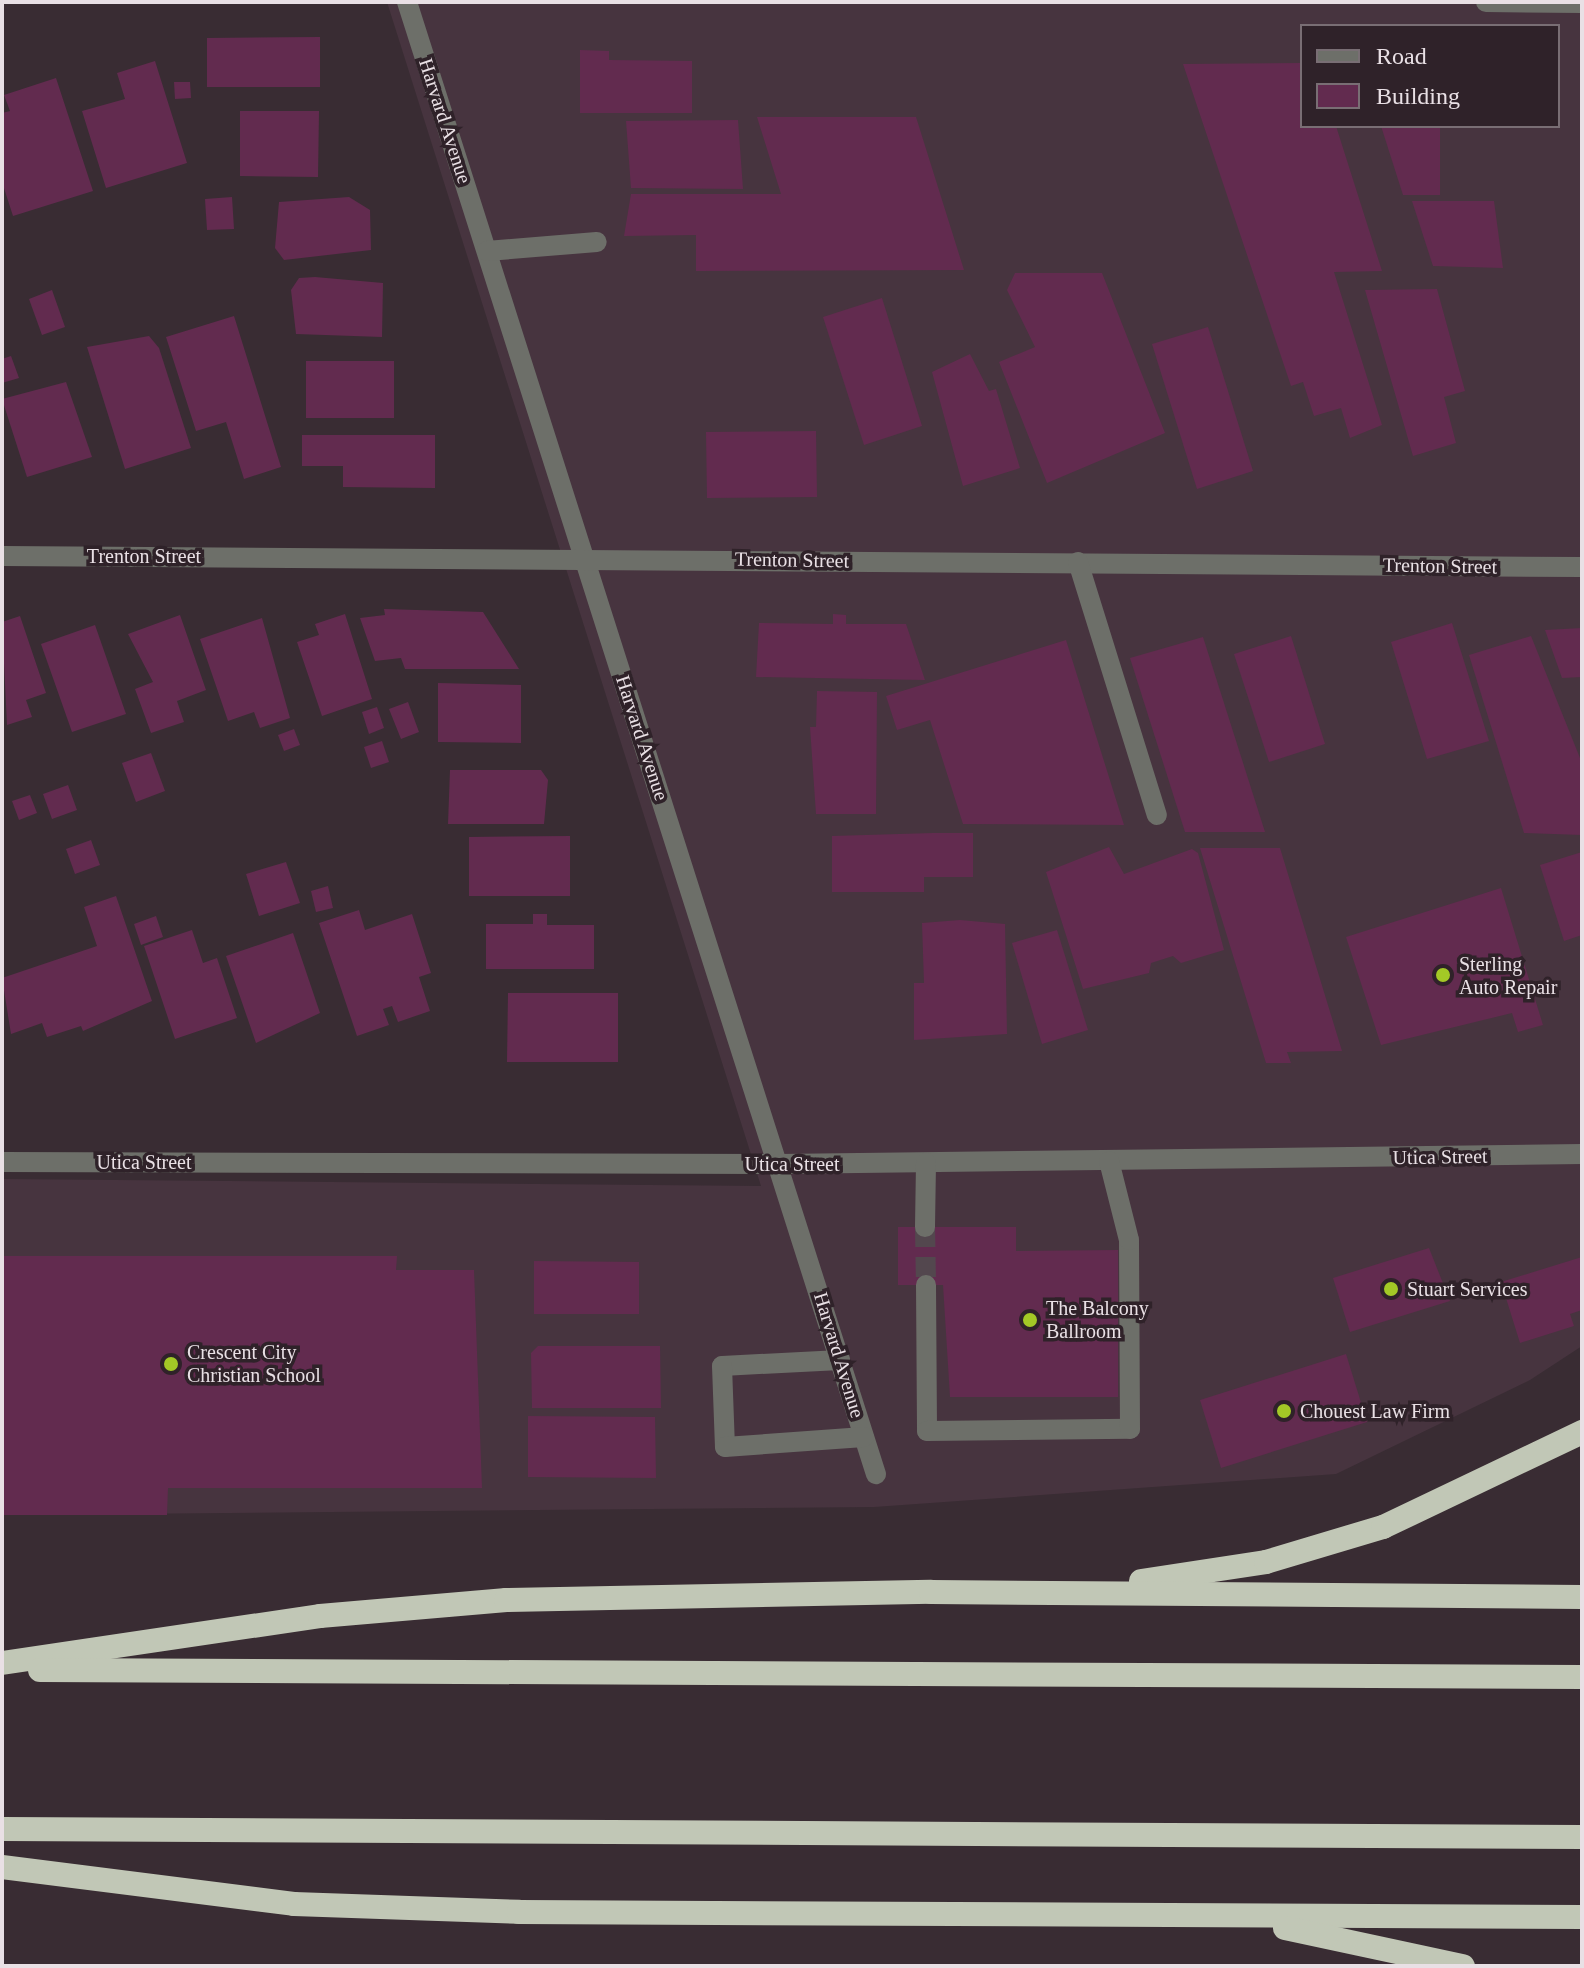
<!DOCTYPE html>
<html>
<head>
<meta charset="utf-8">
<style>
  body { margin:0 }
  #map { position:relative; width:1584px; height:1968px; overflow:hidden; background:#392c33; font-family:Georgia,serif }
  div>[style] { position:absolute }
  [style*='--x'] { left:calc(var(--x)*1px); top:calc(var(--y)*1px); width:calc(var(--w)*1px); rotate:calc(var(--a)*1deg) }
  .built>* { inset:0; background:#47343f }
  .building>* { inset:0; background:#622b4f }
  .minor-tunnel>* { height:20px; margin-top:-10px; transform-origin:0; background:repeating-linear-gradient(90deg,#53474e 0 20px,transparent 0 30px) }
  .minor>* { height:20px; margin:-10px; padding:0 10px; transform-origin:10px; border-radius:10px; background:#6d6f69 }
  .highway>* { height:24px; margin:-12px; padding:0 12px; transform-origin:12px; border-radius:12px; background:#c1c7b6 }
  .dots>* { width:22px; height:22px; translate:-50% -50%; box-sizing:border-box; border:4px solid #2f2229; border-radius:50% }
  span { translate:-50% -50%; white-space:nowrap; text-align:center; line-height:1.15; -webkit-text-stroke:7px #2f2229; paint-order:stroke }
  .street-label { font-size:20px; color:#e9e0e5 }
  .poi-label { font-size:20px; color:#e9e0e5 }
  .left { translate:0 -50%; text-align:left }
  .frame { position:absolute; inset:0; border:4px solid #e9e0e5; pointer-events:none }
  .legend { position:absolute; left:1300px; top:24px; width:260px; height:104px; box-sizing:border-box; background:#2f2229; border:2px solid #796e74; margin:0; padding:10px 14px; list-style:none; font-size:24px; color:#e9e0e5 }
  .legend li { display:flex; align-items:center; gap:16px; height:40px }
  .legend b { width:40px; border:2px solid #796e74 }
</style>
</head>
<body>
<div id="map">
  <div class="built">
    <div style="clip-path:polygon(evenodd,387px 2px,1582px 2px,1582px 1346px,1530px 1380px,1336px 1474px,874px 1507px,2px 1515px,2px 1179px,761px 1186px,387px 2px,1302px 26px,1558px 26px,1558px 126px,1302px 126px,1302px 26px)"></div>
  </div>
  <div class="building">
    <div style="clip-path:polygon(320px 37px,320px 87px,207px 87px,207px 38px)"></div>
    <div style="clip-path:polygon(580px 50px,609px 51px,609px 60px,692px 61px,692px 113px,580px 113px)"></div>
    <div style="clip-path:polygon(155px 61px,187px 163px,106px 188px,82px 111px,125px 99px,117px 73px)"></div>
    <div style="clip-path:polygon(1302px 63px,1302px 126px,1336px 126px,1382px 271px,1334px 272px,1382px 425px,1350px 438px,1341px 408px,1314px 416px,1303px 382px,1291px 386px,1183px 64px)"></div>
    <div style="clip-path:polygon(56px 78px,93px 191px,13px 216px,2px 182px,2px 113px,10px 111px,4px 95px)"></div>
    <div style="clip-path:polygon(174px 82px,190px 82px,191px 98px,175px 99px)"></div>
    <div style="clip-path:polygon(240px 111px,319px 111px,318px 177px,240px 176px)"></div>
    <div style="clip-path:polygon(757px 117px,916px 117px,964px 270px,696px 271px,696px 235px,624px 236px,631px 194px,781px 194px)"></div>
    <div style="clip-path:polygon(738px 120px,743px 189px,631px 188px,626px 121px)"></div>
    <div style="clip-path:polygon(1381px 126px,1440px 126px,1440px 195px,1403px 195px)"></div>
    <div style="clip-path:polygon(232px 197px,234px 229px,207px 230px,205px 199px)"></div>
    <div style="clip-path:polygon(349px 197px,370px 210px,371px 250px,284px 260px,275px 248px,279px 202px)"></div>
    <div style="clip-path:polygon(1412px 201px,1494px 201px,1503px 268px,1433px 266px)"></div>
    <div style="clip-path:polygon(1015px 273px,1102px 273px,1165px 433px,1047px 483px,999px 362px,1035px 347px,1007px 290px)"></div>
    <div style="clip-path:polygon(315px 277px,383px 283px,382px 337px,296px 334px,291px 290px,299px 278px)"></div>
    <div style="clip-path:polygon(1437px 289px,1465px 391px,1444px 397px,1456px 443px,1413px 456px,1365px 290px)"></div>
    <div style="clip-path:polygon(52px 290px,65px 327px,42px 335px,29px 299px)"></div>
    <div style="clip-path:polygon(882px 298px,922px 426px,864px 445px,823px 317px)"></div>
    <div style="clip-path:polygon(234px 316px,281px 467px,244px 479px,226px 422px,196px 431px,166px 337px)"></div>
    <div style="clip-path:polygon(1208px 327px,1253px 471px,1197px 489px,1152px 344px)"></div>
    <div style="clip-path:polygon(149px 336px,159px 348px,191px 448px,125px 469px,87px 347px)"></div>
    <div style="clip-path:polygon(970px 354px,989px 391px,996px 389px,1020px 468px,963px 486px,932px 372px)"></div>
    <div style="clip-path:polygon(11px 356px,19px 378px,2px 383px,2px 359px)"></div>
    <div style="clip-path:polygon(306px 361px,394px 361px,394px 418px,306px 418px)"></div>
    <div style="clip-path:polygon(66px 382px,92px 457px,27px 477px,2px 399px)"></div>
    <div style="clip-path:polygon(816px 431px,817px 497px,707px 498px,706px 432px)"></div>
    <div style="clip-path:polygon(302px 435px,435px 435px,435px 488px,343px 487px,343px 466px,302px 466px)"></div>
    <div style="clip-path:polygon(384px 609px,483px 612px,519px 669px,405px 669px,401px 658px,375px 661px,360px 618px,385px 615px)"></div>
    <div style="clip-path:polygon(345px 614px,372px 699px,322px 716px,297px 642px,319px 635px,315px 624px)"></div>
    <div style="clip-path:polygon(833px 614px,846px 615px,846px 624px,906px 624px,925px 680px,756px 677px,759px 623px,833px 624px)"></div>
    <div style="clip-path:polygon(180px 615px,206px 690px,177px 701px,184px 722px,151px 733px,135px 689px,153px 682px,128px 634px)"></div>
    <div style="clip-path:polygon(20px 616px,46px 693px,26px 700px,32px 717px,7px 725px,2px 622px)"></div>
    <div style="clip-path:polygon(262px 618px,290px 718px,260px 728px,254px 712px,228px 721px,200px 639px)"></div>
    <div style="clip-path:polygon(1452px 623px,1489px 741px,1427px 759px,1391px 642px)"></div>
    <div style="clip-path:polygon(95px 625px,126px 714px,72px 732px,41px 644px)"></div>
    <div style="clip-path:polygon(1582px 628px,1582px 677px,1562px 678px,1545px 630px)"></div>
    <div style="clip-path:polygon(1291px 636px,1325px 744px,1269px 762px,1234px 654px)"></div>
    <div style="clip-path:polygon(1531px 636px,1582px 763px,1582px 835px,1524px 833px,1469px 655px)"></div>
    <div style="clip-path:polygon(1203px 637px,1265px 832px,1185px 832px,1130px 658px)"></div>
    <div style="clip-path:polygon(1066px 640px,1124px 825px,963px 824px,930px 720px,897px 730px,886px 696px)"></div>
    <div style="clip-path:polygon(438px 683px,521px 685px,521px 743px,438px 742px)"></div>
    <div style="clip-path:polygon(817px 691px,877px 692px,876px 814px,816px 814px,810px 727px,816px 727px)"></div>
    <div style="clip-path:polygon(408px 702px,419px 732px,401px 739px,389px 709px)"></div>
    <div style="clip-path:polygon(377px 707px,384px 728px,369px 734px,362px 712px)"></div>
    <div style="clip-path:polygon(294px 729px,300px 745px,284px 751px,278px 735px)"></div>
    <div style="clip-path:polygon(382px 741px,389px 762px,371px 768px,364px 747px)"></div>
    <div style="clip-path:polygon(151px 753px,165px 791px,136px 802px,122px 763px)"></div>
    <div style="clip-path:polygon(450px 770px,541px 770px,548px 780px,544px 824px,448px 824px)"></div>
    <div style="clip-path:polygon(68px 785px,77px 810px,52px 819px,43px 794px)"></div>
    <div style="clip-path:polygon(30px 795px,37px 813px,19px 820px,12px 801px)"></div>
    <div style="clip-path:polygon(933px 833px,973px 833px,973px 877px,924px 877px,924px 892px,832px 892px,832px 836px)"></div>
    <div style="clip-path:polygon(570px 836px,570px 896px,469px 896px,469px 837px)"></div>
    <div style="clip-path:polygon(91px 840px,100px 865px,75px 874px,66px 849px)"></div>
    <div style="clip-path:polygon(1109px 847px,1124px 874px,1192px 849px,1198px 853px,1224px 950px,1181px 963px,1173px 956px,1151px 963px,1149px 973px,1083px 989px,1046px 872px)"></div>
    <div style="clip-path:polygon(1200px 848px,1280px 848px,1342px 1051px,1287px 1052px,1291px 1063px,1266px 1063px)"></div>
    <div style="clip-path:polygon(1582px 852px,1582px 935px,1564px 941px,1540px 865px)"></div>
    <div style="clip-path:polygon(286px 862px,300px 903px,259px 916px,246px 874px)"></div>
    <div style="clip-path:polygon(328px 886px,333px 908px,316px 912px,311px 891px)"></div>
    <div style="clip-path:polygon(1501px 888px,1543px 1025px,1518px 1032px,1512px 1013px,1381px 1045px,1346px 937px)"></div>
    <div style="clip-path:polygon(116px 896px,152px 1001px,83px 1031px,81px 1026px,47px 1037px,42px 1023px,11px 1034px,2px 978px,97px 946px,84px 907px)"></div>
    <div style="clip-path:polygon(359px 910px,365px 930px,412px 914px,431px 973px,419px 977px,430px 1011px,398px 1022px,392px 1006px,383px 1009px,389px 1025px,357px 1036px,319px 923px)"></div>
    <div style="clip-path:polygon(533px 914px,547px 914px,547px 925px,594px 925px,594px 969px,486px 969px,486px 924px,533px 924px)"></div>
    <div style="clip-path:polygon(156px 916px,163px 937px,141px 945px,134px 924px)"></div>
    <div style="clip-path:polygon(960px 920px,1005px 924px,1007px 1034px,914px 1040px,914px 983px,924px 983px,922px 923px)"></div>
    <div style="clip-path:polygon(192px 930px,203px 963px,217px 958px,237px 1018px,175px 1039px,144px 946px)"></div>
    <div style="clip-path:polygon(1057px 930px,1088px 1030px,1042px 1044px,1012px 943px)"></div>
    <div style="clip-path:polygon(293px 933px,320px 1013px,256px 1043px,226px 956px)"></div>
    <div style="clip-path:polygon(508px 993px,618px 993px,618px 1062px,507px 1062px)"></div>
    <div style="clip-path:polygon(898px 1227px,1016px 1227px,1016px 1251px,1118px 1250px,1118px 1397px,950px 1397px,943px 1285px,898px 1285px)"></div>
    <div style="clip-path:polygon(1429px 1248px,1450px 1301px,1350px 1332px,1333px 1278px)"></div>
    <div style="clip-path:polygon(2px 1256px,397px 1256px,396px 1270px,474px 1270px,482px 1488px,168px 1488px,167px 1515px,2px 1515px)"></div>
    <div style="clip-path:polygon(1582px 1257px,1582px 1310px,1570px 1314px,1574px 1326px,1520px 1343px,1501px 1282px)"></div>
    <div style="clip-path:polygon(534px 1261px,639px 1262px,639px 1314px,534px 1314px)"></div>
    <div style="clip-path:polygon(538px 1346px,660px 1346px,661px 1408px,532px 1408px,531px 1353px)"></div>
    <div style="clip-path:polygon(1346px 1354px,1367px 1422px,1221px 1468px,1200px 1400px)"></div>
    <div style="clip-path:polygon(528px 1416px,655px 1417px,656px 1478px,528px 1477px)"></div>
  </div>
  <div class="minor-tunnel">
    <div style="--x:925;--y:1227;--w:58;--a:89"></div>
  </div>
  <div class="minor">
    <div style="--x:407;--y:2;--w:1545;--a:72.33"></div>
    <div style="--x:1486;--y:2;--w:96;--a:0.6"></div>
    <div style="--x:487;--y:251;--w:110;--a:-4.7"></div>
    <div style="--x:2;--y:556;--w:1580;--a:0.4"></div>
    <div style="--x:1078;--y:562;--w:265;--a:72.7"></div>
    <div style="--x:2;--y:1162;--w:777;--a:0.15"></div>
    <div style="--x:779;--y:1164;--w:803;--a:-0.71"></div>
    <div style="--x:925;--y:1227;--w:64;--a:-89.1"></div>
    <div style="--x:926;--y:1285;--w:146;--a:89.6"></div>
    <div style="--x:927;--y:1431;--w:203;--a:-0.6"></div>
    <div style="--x:1130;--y:1429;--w:189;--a:-90.3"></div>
    <div style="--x:1129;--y:1240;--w:81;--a:-104.2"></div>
    <div style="--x:840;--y:1360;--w:118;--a:177.1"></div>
    <div style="--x:722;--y:1366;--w:81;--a:87.9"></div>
    <div style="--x:725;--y:1447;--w:139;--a:-4.1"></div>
  </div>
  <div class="highway">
    <div style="--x:1141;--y:1581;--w:126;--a:-8.6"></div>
    <div style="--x:1266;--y:1562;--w:122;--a:-16.7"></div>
    <div style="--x:1383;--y:1527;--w:221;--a:-25.5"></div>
    <div style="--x:2;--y:1663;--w:321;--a:-8.4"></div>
    <div style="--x:320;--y:1616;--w:187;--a:-4.9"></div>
    <div style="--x:506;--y:1600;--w:425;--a:-1.1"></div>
    <div style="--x:931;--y:1592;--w:651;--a:0.44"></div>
    <div style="--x:40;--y:1670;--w:1542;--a:0.26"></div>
    <div style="--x:2;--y:1829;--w:1580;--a:0.29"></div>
    <div style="--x:2;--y:1867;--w:294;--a:7.2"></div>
    <div style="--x:294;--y:1904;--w:225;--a:2"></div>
    <div style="--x:519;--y:1912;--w:1063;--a:0.27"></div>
    <div style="--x:1285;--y:1928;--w:182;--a:12.1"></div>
  </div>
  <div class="dots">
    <div style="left:1443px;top:975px;background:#a3c926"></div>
    <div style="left:1391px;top:1289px;background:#a3c926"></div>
    <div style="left:1030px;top:1320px;background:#a3c926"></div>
    <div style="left:171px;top:1364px;background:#a3c926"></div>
    <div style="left:1284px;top:1411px;background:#a3c926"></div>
  </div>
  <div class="street-label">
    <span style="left:445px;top:121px;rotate:72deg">Harvard Avenue</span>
    <span style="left:144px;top:556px">Trenton Street</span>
    <span style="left:792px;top:560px;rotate:1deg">Trenton Street</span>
    <span style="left:1440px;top:566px;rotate:1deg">Trenton Street</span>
    <span style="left:642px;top:738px;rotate:72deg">Harvard Avenue</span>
    <span style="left:1440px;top:1157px;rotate:-1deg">Utica Street</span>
    <span style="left:144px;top:1162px">Utica Street</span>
    <span style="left:792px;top:1164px">Utica Street</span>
    <span style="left:839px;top:1355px;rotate:73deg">Harvard Avenue</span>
  </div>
  <div class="poi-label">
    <span class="left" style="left:1459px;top:976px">Sterling<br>Auto Repair</span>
    <span class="left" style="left:1407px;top:1289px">Stuart Services</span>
    <span class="left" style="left:1046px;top:1320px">The Balcony<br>Ballroom</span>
    <span class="left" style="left:187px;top:1364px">Crescent City<br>Christian School</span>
    <span class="left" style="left:1300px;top:1411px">Chouest Law Firm</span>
  </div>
  <div class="frame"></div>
  <ul class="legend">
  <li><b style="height:10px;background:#6d6f69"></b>Road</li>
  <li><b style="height:22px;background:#622b4f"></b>Building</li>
  </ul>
</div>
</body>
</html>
